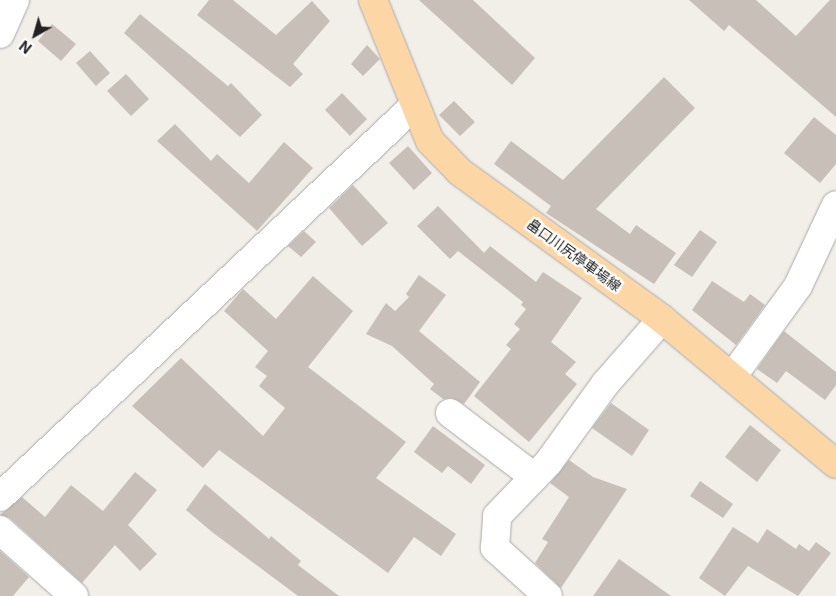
<!DOCTYPE html>
<html>
<head>
<meta charset="utf-8">
<style>
  body { margin:0 }
  #map { position:relative; width:836px; height:596px; overflow:hidden; background:#f2efe9; font-family:Inter,"Noto Sans JP",sans-serif }
  div>[style] { position:absolute }
  [style*='--x'] { left:calc(var(--x)*1px); top:calc(var(--y)*1px); width:calc(var(--w)*1px); rotate:calc(var(--a)*1deg) }
  .building>* { inset:0; background:#c7bfb8 }
  .roads { filter:drop-shadow(0 0 1px #a9a9a9) drop-shadow(0 0 1px #a9a9a9) }
  .minor>* { height:28px; margin:-14px; padding:0 14px; transform-origin:14px; border-radius:14px; background:#fff }
  .major>* { height:28px; margin:-14px; padding:0 14px; transform-origin:14px; border-radius:14px; background:#fcd6a4 }
  span { translate:-50% -50%; white-space:nowrap; text-align:center; line-height:1.15; -webkit-text-stroke:4.5px #fff; paint-order:stroke }
  .street-label { font-size:14px; color:#222 }
  .north { position:absolute; left:10px; top:10px; width:50px; height:50px; -webkit-text-stroke:4px #fff; paint-order:stroke; rotate:218deg; font-size:14px; font-weight:700; line-height:20px; text-align:center; color:#222 }
  .north::after { content:''; display:block; margin:auto; width:18px; height:22px; background:#222; clip-path:polygon(50% 0,100% 100%,50% 72%,0 100%) }
</style>
</head>
<body>
<div id="map">
  <div class="building">
    <div style="clip-path:polygon(209px 0,233px 0,276px 35px,312px 1px,330px 21px,293px 64px,303px 74px,290px 87px,197px 15px)"></div>
    <div style="clip-path:polygon(419px 0,473px 0,535px 58px,512px 85px)"></div>
    <div style="clip-path:polygon(689px 0,756px 0,796px 36px,830px 0,836px 0,836px 117px,729px 25px,724px 31px)"></div>
    <div style="clip-path:polygon(140px 14px,228px 86px,231px 83px,262px 115px,240px 137px,124px 33px)"></div>
    <div style="clip-path:polygon(52px 24px,76px 44px,61px 61px,38px 41px)"></div>
    <div style="clip-path:polygon(367px 45px,380px 59px,363px 76px,351px 64px)"></div>
    <div style="clip-path:polygon(90px 51px,110px 73px,96px 86px,76px 63px)"></div>
    <div style="clip-path:polygon(126px 74px,149px 99px,131px 116px,107px 91px)"></div>
    <div style="clip-path:polygon(664px 77px,695px 108px,596px 209px,630px 234px,636px 225px,676px 253px,654px 284px,546px 213px,551px 206px,494px 164px,511px 141px,563px 180px)"></div>
    <div style="clip-path:polygon(342px 93px,367px 119px,350px 136px,325px 110px)"></div>
    <div style="clip-path:polygon(454px 101px,475px 122px,460px 136px,439px 115px)"></div>
    <div style="clip-path:polygon(814px 117px,836px 135px,836px 164px,820px 183px,784px 153px)"></div>
    <div style="clip-path:polygon(175px 124px,211px 161px,217px 154px,249px 183px,284px 142px,313px 168px,257px 231px,157px 141px)"></div>
    <div style="clip-path:polygon(408px 146px,432px 173px,414px 190px,389px 163px)"></div>
    <div style="clip-path:polygon(353px 185px,388px 223px,362px 246px,329px 208px)"></div>
    <div style="clip-path:polygon(438px 206px,484px 253px,490px 246px,536px 282px,543px 272px,582px 298px,551px 342px,576px 362px,565px 374px,577px 384px,529px 442px,474px 396px,511px 349px,506px 345px,520px 329px,514px 324px,526px 309px,521px 305px,523px 302px,458px 251px,450px 259px,417px 226px)"></div>
    <div style="clip-path:polygon(700px 230px,717px 242px,692px 277px,674px 265px)"></div>
    <div style="clip-path:polygon(304px 231px,316px 242px,301px 257px,288px 246px)"></div>
    <div style="clip-path:polygon(419px 275px,446px 295px,419px 331px,480px 382px,464px 404px,452px 398px,443px 399px,430px 389px,434px 384px,392px 346px,366px 334px,386px 303px,395px 311px,409px 297px,406px 294px)"></div>
    <div style="clip-path:polygon(313px 276px,353px 311px,308px 367px,406px 442px,376px 478px,456px 534px,441px 556px,414px 537px,388px 573px,219px 450px,203px 468px,132px 406px,181px 358px,263px 436px,285px 408px,259px 386px,267px 376px,255px 367px,268px 351px,224px 311px,243px 289px,276px 319px)"></div>
    <div style="clip-path:polygon(712px 281px,744px 302px,750px 294px,765px 305px,736px 345px,692px 310px)"></div>
    <div style="clip-path:polygon(784px 331px,836px 372px,836px 385px,825px 400px,786px 371px,777px 383px,757px 369px)"></div>
    <div style="clip-path:polygon(611px 403px,649px 430px,632px 456px,592px 428px)"></div>
    <div style="clip-path:polygon(750px 425px,781px 450px,757px 482px,725px 457px)"></div>
    <div style="clip-path:polygon(433px 426px,485px 465px,471px 484px,448px 466px,442px 473px,414px 452px)"></div>
    <div style="clip-path:polygon(569px 460px,593px 477px,627px 489px,561px 588px,535px 563px,548px 542px,542px 539px,569px 497px,550px 483px)"></div>
    <div style="clip-path:polygon(135px 472px,157px 490px,128px 525px,157px 554px,140px 571px,115px 545px,82px 583px,10px 518px,0 515px,22px 497px,45px 517px,71px 485px,103px 511px)"></div>
    <div style="clip-path:polygon(700px 481px,733px 504px,723px 518px,690px 496px)"></div>
    <div style="clip-path:polygon(205px 484px,269px 539px,271px 536px,301px 561px,298px 565px,339px 596px,298px 596px,212px 532px,186px 510px)"></div>
    <div style="clip-path:polygon(733px 527px,758px 543px,767px 529px,796px 549px,799px 544px,809px 551px,816px 542px,831px 553px,798px 596px,748px 566px,725px 596px,699px 578px)"></div>
    <div style="clip-path:polygon(0 551px,29px 577px,13px 596px,0 596px)"></div>
    <div style="clip-path:polygon(619px 559px,671px 596px,593px 596px)"></div>
  </div>
  <div class="roads">
    <div class="minor">
      <div style="--x:0;--y:34;--w:37;--a:-66"></div>
      <div style="--x:732;--y:377;--w:112;--a:-54"></div>
      <div style="--x:798;--y:286;--w:89;--a:-64.9"></div>
      <div style="--x:450;--y:413;--w:106;--a:37.3"></div>
      <div style="--x:0;--y:497;--w:571;--a:-43.37"></div>
      <div style="--x:0;--y:530;--w:99;--a:41.7"></div>
      <div style="--x:548;--y:596;--w:72;--a:-137.8"></div>
      <div style="--x:495;--y:548;--w:32;--a:-86"></div>
      <div style="--x:497;--y:516;--w:74;--a:-46.1"></div>
      <div style="--x:548;--y:463;--w:99;--a:-54.1"></div>
      <div style="--x:606;--y:383;--w:85;--a:-48.8"></div>
    </div>
    <div class="major">
      <div style="--x:373;--y:0;--w:152;--a:68"></div>
      <div style="--x:430;--y:141;--w:43;--a:45.9"></div>
      <div style="--x:460;--y:172;--w:250;--a:36"></div>
      <div style="--x:662;--y:319;--w:226;--a:39.8"></div>
    </div>
  </div>
  <div class="street-label">
    <span style="left:574px;top:255px;rotate:36deg">畠口川尻停車場線</span>
  </div>
  <div class="north">N</div>
</div>
</body>
</html>
